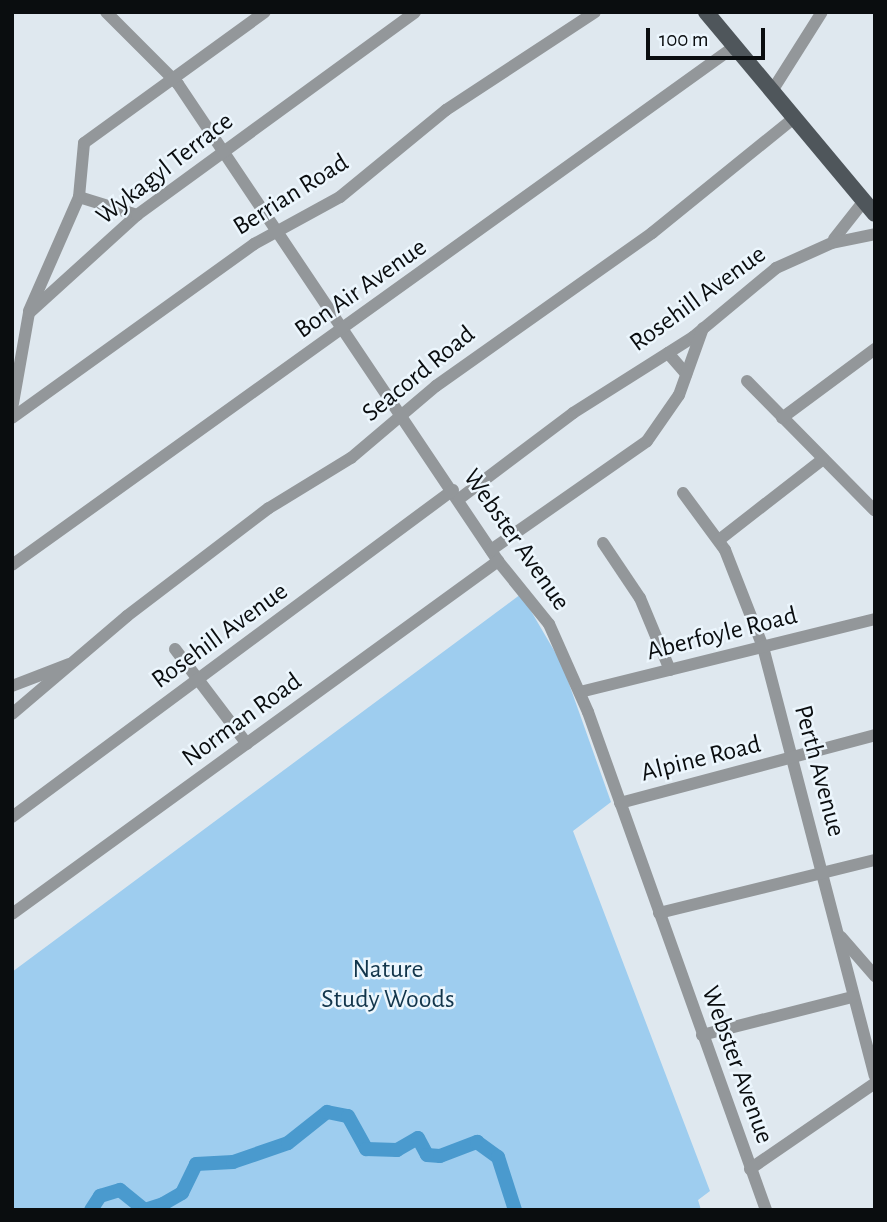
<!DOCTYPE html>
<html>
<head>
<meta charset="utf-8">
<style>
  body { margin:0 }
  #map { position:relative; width:887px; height:1222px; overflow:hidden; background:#dfe8ef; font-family:"Alegreya Sans",sans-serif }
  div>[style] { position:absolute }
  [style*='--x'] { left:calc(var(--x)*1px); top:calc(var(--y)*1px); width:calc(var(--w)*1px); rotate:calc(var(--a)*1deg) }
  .green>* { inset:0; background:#9ecdef }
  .river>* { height:14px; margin:-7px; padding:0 7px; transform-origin:7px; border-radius:7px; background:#4a9ace }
  .minor>* { height:12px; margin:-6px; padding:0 6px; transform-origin:6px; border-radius:6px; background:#93979a }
  .major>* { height:16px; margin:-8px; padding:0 8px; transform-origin:8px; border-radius:8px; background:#4f565b }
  span { translate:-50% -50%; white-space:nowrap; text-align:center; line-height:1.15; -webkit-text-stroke:5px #ecf6fd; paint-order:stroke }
  .street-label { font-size:26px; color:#0a0d0f }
  .park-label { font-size:26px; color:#12354b }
  .frame { position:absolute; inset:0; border:14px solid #0a0d0f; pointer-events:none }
  .scale { position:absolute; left:646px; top:28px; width:119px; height:32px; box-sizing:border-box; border:4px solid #0a0d0f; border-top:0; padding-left:9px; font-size:21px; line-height:24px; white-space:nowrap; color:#0a0d0f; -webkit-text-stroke:5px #ecf6fd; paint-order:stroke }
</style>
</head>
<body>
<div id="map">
  <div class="green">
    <div style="clip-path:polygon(521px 594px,562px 664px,611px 802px,573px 831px,710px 1191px,698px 1200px,701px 1210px,12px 1210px,12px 972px)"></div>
  </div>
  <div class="river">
    <div style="--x:91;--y:1210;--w:17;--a:-57"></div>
    <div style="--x:100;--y:1196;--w:21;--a:-17"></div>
    <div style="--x:120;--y:1190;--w:32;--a:39"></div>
    <div style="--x:145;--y:1210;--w:19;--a:-18"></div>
    <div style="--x:163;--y:1204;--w:22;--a:-30"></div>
    <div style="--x:182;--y:1193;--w:32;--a:-64"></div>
    <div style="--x:196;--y:1164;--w:37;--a:-3"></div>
    <div style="--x:233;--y:1162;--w:58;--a:-19.1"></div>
    <div style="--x:288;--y:1143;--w:50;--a:-38.5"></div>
    <div style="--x:327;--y:1112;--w:21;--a:11"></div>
    <div style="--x:348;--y:1116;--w:38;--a:61"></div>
    <div style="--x:366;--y:1149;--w:31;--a:2"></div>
    <div style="--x:397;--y:1150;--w:24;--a:-30"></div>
    <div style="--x:418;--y:1138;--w:19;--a:62"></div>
    <div style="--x:427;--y:1155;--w:13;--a:4"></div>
    <div style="--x:440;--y:1156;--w:40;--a:-21"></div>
    <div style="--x:477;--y:1142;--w:26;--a:36"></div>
    <div style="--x:498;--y:1157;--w:56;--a:72.2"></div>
  </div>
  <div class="minor">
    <div style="--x:106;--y:12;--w:102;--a:45"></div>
    <div style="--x:178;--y:84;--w:574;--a:56.14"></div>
    <div style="--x:498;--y:561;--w:81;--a:51"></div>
    <div style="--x:549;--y:624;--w:96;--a:66.1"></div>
    <div style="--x:588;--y:712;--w:529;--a:70.33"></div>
    <div style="--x:772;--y:91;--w:93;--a:-57.7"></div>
    <div style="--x:79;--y:197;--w:61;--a:17.2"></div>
    <div style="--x:834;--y:239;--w:48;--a:-51.7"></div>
    <div style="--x:29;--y:311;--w:124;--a:-66.3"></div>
    <div style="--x:79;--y:197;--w:54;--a:-84.7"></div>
    <div style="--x:84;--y:143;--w:223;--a:-35.9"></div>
    <div style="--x:668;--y:353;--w:28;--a:49"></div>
    <div style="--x:747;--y:381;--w:182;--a:45.4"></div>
    <div style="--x:12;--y:409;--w:97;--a:-80"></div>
    <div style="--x:29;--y:313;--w:146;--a:-42.2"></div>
    <div style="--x:137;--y:215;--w:344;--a:-36.1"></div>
    <div style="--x:12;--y:418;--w:298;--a:-35.7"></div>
    <div style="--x:254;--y:244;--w:98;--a:-28.7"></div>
    <div style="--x:340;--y:197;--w:137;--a:-39.4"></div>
    <div style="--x:446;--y:110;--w:178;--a:-33.3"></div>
    <div style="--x:782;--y:418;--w:116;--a:-36.6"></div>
    <div style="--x:683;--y:493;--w:71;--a:53.6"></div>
    <div style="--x:725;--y:550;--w:104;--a:68.6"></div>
    <div style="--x:763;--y:647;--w:443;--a:75.4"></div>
    <div style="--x:459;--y:499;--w:143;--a:-37"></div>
    <div style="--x:573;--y:413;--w:142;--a:-32.3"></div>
    <div style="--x:693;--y:337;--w:108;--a:-39.7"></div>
    <div style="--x:776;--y:268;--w:61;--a:-24.1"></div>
    <div style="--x:832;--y:243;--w:44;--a:-11.8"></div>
    <div style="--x:719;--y:540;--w:132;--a:-37.9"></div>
    <div style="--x:603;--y:543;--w:66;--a:56.1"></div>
    <div style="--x:640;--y:598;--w:78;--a:67.4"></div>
    <div style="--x:491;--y:550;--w:190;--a:-34.9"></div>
    <div style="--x:647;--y:441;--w:56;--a:-55.2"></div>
    <div style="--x:679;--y:395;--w:71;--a:-70.3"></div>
    <div style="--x:12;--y:565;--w:889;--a:-35.66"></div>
    <div style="--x:175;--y:649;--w:119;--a:52.8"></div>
    <div style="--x:12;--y:686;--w:61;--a:-21.1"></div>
    <div style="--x:580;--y:692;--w:304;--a:-13.9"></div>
    <div style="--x:12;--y:714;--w:151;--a:-40.4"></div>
    <div style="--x:127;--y:616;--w:178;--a:-37.3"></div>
    <div style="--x:269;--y:508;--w:96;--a:-31.4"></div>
    <div style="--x:351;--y:458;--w:111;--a:-40.3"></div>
    <div style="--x:436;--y:386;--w:265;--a:-35.3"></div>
    <div style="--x:652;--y:233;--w:183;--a:-39"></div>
    <div style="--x:620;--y:803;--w:264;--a:-14.9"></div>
    <div style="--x:12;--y:817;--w:549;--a:-36.56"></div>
    <div style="--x:659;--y:913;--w:222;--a:-13.8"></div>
    <div style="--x:12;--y:914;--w:601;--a:-35.99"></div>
    <div style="--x:841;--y:937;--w:52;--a:48.9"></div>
    <div style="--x:702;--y:1035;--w:155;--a:-14.2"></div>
    <div style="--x:750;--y:1169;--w:152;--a:-34.5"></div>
  </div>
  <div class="major">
    <div style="--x:706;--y:12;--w:263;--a:50.1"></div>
  </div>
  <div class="street-label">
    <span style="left:165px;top:169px;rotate:-38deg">Wykagyl Terrace</span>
    <span style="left:291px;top:195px;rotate:-32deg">Berrian Road</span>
    <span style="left:361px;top:289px;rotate:-35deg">Bon Air Avenue</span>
    <span style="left:698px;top:299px;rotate:-36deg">Rosehill Avenue</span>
    <span style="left:419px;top:374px;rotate:-39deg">Seacord Road</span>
    <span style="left:516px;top:540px;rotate:55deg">Webster Avenue</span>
    <span style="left:722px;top:634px;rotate:-14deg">Aberfoyle Road</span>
    <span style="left:220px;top:636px;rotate:-36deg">Rosehill Avenue</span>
    <span style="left:242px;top:720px;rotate:-36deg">Norman Road</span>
    <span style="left:701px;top:759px;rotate:-14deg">Alpine Road</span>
    <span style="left:819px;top:771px;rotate:75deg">Perth Avenue</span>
    <span style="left:737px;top:1065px;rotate:70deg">Webster Avenue</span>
  </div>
  <div class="park-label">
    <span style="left:388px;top:985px">Nature<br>Study Woods</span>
  </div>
  <div class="frame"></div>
  <div class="scale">100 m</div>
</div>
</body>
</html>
